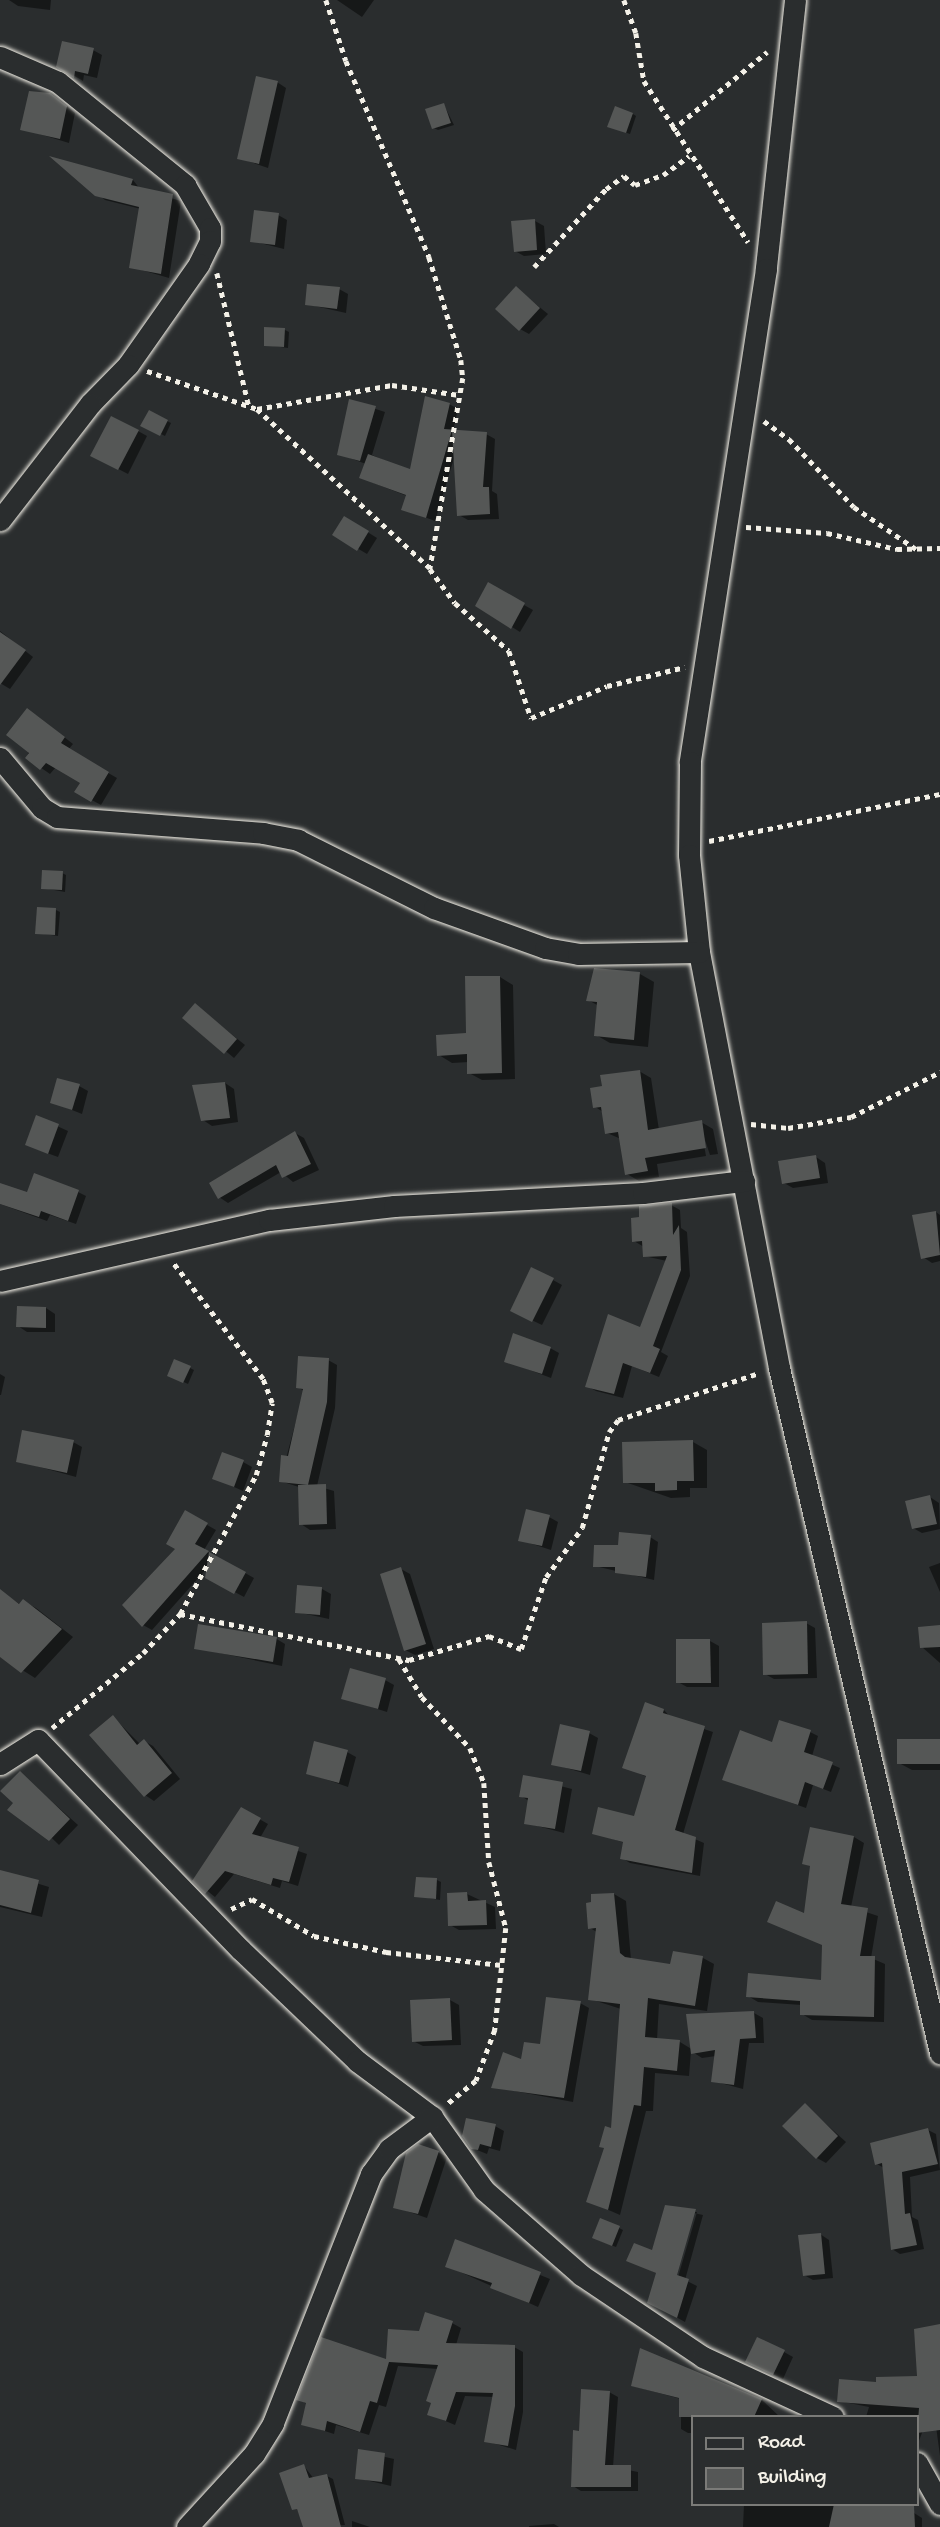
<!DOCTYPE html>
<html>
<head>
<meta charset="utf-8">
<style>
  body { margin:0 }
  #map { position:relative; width:940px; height:2527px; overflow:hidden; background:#2a2d2e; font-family:"Gochi Hand",sans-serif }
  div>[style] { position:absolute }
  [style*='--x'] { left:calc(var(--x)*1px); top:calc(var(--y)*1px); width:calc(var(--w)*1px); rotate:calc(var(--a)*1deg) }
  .shadow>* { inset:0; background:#0007 }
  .building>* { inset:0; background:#555756 }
  .path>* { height:4.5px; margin-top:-2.25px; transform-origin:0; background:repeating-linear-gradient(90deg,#f4f1e8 0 5px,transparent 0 10px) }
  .roads { filter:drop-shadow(0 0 2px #f4f1e8) drop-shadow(0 0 2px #f4f1e8) }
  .street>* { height:21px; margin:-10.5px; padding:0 10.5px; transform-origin:10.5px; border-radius:10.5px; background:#2a2d2e }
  span { translate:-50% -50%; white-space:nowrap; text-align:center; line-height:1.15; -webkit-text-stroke:5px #2a2d2e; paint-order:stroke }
  .legend { position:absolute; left:691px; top:2415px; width:228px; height:91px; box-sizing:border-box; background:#2a2d2e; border:2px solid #7b7b78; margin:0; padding:9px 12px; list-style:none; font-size:21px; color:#f4f1e8 }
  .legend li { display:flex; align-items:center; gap:14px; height:35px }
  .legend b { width:35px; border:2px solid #7b7b78 }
</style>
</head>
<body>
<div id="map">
  <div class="shadow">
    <div style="clip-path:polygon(9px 0,51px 0,50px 10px,18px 6px)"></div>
    <div style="clip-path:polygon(337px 0,374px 0,362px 17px)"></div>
    <div style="clip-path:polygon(93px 50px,102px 55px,97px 78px,84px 75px,83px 81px,58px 66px)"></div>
    <div style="clip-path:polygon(277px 82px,286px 88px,268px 168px,239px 158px)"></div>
    <div style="clip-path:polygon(60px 100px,75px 113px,69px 143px,23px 129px)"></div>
    <div style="clip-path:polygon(444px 105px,454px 125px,438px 130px,434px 128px)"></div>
    <div style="clip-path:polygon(633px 114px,636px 116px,630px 134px,613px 128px)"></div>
    <div style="clip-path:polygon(56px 160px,133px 180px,140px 189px,181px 201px,169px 278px,131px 267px,141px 209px,105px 200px)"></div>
    <div style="clip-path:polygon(278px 215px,287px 220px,284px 249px,252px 241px)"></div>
    <div style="clip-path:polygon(535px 221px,544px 226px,546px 254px,524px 256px,515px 251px)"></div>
    <div style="clip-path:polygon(516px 288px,548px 314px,529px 334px,520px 329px)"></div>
    <div style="clip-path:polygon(339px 289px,348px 294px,346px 313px,306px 304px)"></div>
    <div style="clip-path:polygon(285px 330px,289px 332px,288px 348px,266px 345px)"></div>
    <div style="clip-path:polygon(351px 401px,385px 412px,372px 455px,411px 472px,449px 404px,458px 409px,453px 431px,486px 434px,495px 439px,492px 491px,497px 494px,499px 519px,468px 520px,459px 515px,455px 455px,435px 521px,403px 509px,407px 496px,371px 482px,366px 464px,339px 454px)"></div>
    <div style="clip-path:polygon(149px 412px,171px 423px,165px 436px,143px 425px)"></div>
    <div style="clip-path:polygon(138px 431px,147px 436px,128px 474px,101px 460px)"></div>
    <div style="clip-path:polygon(345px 518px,377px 538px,367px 554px,335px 535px)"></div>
    <div style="clip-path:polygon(488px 585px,533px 610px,520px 632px,512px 627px)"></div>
    <div style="clip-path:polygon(0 631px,33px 657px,10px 689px,0 683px)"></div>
    <div style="clip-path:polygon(36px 715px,73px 744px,68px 750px,117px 778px,101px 805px,77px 792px,82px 782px,56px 767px,50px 774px,27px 758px)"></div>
    <div style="clip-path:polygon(62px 873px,66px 875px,65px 892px,43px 888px)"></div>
    <div style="clip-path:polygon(56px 910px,60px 912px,58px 936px,37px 933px)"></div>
    <div style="clip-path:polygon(640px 974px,654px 982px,648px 1047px,610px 1043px,596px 1035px,599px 1006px,588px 1000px)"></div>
    <div style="clip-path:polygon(500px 977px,513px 985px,515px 1079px,482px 1080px,469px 1073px,469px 1062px,452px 1063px,439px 1055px,468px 1035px)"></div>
    <div style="clip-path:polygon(195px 1005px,245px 1045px,234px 1058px,185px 1017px)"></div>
    <div style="clip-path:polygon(639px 1071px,651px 1078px,659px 1130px,701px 1122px,713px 1129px,718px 1154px,710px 1155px,701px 1128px,706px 1156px,657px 1164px,659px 1177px,639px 1181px,627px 1174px,621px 1139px,607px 1133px,603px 1112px,594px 1106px,604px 1088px)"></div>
    <div style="clip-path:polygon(225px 1083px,234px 1089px,238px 1122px,212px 1126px,203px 1120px)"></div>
    <div style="clip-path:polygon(79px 1086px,88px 1091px,82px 1114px,52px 1102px)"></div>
    <div style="clip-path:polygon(37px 1117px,68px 1131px,58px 1157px,36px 1149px)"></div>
    <div style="clip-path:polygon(295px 1133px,304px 1138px,319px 1170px,293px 1182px,281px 1172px,228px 1203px,219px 1197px)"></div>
    <div style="clip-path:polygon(816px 1157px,825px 1163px,828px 1183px,793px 1188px,784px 1183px)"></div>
    <div style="clip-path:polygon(0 1185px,28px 1194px,78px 1192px,86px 1196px,76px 1224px,50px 1215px,47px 1221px,0 1204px)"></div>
    <div style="clip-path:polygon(671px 1205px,680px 1210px,681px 1228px,687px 1232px,690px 1276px,661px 1352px,668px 1356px,659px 1377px,632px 1366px,623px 1398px,596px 1391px,587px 1386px,641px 1330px,667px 1261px,644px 1256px,644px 1247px,634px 1241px)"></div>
    <div style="clip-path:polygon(936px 1212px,940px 1215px,940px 1261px,932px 1263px,923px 1257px)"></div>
    <div style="clip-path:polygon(553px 1280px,562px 1285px,542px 1325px,521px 1315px)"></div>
    <div style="clip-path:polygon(46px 1308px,55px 1314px,55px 1332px,27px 1332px,18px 1326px)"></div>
    <div style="clip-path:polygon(550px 1348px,559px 1353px,551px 1378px,506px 1361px)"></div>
    <div style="clip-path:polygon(328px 1360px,337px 1365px,335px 1408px,317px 1486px,334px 1491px,336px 1529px,310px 1530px,301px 1524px,299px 1487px,280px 1481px,304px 1391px,298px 1387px)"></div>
    <div style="clip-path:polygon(190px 1368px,194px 1370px,188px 1384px,173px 1377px)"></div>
    <div style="clip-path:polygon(0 1374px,5px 1377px,1px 1395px,0 1395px)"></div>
    <div style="clip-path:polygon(73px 1442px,82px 1447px,76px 1477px,18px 1461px)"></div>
    <div style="clip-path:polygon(693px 1442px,707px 1450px,707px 1488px,690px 1488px,690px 1497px,671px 1498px,625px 1482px)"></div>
    <div style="clip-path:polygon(243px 1462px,252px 1467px,243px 1491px,214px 1478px)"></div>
    <div style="clip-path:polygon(930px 1497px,939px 1503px,940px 1529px,922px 1533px,913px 1528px)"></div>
    <div style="clip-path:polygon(186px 1513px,216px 1530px,204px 1550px,254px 1578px,244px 1597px,207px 1577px,209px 1566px,152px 1630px,143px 1625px,178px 1549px)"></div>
    <div style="clip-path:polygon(549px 1517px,558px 1522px,551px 1550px,520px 1540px)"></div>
    <div style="clip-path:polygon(650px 1537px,658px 1542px,654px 1580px,595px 1566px,619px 1547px)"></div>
    <div style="clip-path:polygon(940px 1563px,940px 1592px,929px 1567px)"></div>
    <div style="clip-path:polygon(401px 1569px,410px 1574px,434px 1649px,415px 1655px,405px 1650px)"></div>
    <div style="clip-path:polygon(322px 1589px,331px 1594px,329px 1619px,297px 1612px)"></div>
    <div style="clip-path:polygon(0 1591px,21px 1605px,23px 1601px,36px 1608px,73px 1637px,35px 1678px,0 1656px)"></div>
    <div style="clip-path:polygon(806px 1623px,815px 1628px,817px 1678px,774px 1679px,765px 1674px)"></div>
    <div style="clip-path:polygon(940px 1627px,940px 1663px,922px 1647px)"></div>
    <div style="clip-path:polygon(275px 1638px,285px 1644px,282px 1666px,196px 1648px)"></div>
    <div style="clip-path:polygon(710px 1641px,719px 1646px,719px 1687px,687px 1687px,678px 1682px)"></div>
    <div style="clip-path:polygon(385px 1680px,394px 1685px,387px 1712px,343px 1698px)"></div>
    <div style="clip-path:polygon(664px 1710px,671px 1718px,713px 1732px,683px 1834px,704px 1843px,700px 1876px,630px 1863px,622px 1858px,625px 1843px,594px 1833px,636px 1818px,647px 1777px,624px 1767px)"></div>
    <div style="clip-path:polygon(113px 1717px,140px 1744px,144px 1741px,153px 1746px,180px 1779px,154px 1801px,145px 1795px)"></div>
    <div style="clip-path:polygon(810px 1732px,818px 1736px,812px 1756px,840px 1768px,831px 1792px,813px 1785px,806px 1808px,724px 1779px,773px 1744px)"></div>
    <div style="clip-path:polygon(589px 1733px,598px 1738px,590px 1775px,553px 1764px)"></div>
    <div style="clip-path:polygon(940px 1740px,940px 1770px,912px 1770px,899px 1763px)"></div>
    <div style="clip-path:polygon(347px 1752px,356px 1757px,348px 1787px,308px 1773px)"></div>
    <div style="clip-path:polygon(20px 1773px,78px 1825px,59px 1845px,16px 1803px)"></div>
    <div style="clip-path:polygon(525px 1777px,572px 1789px,564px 1833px,526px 1823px,529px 1801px,521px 1796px)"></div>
    <div style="clip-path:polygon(242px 1809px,268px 1824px,260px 1838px,307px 1854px,298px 1886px,282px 1881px,280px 1888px,234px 1874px,215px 1897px,194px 1880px)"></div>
    <div style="clip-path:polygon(854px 1837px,864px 1843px,851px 1907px,878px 1916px,871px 1958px,885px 1964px,884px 2022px,812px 2020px,802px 2014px,802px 2005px,758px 2002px,748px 1996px,823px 1982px,823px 1945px,805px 1916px,812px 1867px,804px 1863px)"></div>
    <div style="clip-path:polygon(0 1872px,49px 1887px,42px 1917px,0 1907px)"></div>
    <div style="clip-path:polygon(437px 1880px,441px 1882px,440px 1900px,416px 1896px)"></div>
    <div style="clip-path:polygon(467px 1894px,495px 1907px,496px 1929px,459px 1930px,450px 1925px)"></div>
    <div style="clip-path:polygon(614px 1894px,626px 1901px,631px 1960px,672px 1966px,703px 1958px,714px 1964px,707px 2011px,659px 2004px,657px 2040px,680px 2042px,693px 2050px,754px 2013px,763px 2018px,764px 2043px,749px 2043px,743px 2089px,713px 2081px,716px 2056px,702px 2058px,691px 2051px,689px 2076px,655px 2073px,653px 2111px,646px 2111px,620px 2215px,588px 2201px,613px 2130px,621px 2009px,590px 1999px,597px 1932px,590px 1928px)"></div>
    <div style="clip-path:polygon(450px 2000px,459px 2005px,461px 2045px,423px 2046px,413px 2041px)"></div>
    <div style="clip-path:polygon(580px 2003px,589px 2008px,573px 2102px,493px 2087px,542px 2046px)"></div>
    <div style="clip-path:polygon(805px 2105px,846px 2142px,826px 2163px,817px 2158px)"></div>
    <div style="clip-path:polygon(495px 2126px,504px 2131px,500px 2151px,489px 2148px,487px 2154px,472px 2148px)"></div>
    <div style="clip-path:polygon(928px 2130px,936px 2134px,940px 2170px,910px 2177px,912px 2217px,918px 2220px,924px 2249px,900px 2254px,892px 2249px,884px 2168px,877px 2164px)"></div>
    <div style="clip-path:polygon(438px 2152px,447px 2157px,427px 2218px,395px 2207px)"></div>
    <div style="clip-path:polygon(evenodd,666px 2207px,703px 2215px,685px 2280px,697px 2286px,685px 2322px,649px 2302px,658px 2274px,629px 2260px,635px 2245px,654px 2253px,666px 2207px,693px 2212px,697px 2212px,676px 2284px,673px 2283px,693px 2212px)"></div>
    <div style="clip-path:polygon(619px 2228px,623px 2230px,616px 2247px,598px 2240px)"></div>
    <div style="clip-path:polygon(820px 2234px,829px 2240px,833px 2278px,813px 2280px,804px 2275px)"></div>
    <div style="clip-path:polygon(456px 2241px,550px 2279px,538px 2307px,447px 2266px)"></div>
    <div style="clip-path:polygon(452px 2323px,461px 2328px,456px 2345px,514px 2347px,523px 2352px,523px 2412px,516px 2450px,486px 2441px,494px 2397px,465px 2396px,455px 2425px,429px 2414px,438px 2369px,398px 2366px,386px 2407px,379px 2405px,369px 2435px,336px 2425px,334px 2434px,303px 2424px,307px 2404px,298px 2399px,388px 2361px,420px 2333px)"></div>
    <div style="clip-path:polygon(940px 2325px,940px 2456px,933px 2404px,917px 2446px,917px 2417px,866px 2417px,869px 2407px,839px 2401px,878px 2384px,926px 2378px)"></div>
    <div style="clip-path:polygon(641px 2350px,762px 2400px,780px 2417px,693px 2417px,693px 2433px,688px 2433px,681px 2429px,681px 2399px,633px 2386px)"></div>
    <div style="clip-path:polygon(784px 2352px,793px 2357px,783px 2379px,756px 2366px)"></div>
    <div style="clip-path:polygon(609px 2392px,618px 2397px,613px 2467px,638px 2472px,638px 2491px,581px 2491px,573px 2486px,580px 2433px)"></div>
    <div style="clip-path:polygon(359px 2451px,394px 2459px,391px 2486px,357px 2478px)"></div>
    <div style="clip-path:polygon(304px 2466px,314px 2479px,327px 2476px,333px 2479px,345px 2525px,305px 2527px,281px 2474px)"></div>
    <div style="clip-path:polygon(744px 2504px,862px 2504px,914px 2513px,922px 2518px,922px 2527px,743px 2527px)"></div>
    <div style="clip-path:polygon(352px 2521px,370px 2527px,352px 2527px)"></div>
    <div style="clip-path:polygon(554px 2524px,559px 2527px,529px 2527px,529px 2526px)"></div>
  </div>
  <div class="building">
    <div style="clip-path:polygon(62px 41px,94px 48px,88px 74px,75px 71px,74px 78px,56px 67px)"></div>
    <div style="clip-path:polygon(256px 76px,278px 81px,259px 164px,237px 159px)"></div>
    <div style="clip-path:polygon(29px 91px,50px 93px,67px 106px,60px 139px,20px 130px)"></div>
    <div style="clip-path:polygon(444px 103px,451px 123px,432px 129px,425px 109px)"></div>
    <div style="clip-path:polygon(615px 106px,633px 113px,626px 133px,607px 127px)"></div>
    <div style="clip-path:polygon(49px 156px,133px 179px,131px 185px,173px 194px,161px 274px,129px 268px,139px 207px,95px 196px)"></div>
    <div style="clip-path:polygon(254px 210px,279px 213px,275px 245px,250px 242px)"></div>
    <div style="clip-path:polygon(535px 219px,537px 250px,514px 252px,511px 221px)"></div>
    <div style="clip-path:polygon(307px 284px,340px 287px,337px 309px,305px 305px)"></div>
    <div style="clip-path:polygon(516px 286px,540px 308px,519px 331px,495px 309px)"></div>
    <div style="clip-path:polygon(264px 327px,285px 328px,284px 347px,264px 346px)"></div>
    <div style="clip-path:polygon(425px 396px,450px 403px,444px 429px,487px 432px,483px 487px,489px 487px,490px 514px,457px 516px,452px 430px,426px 518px,401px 510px,406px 495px,359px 478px,368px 454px,410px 469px)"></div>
    <div style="clip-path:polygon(349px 399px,376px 406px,360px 461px,337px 455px)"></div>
    <div style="clip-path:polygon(149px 410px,168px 420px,160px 436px,140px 426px)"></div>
    <div style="clip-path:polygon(111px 416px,139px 430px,118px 470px,90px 456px)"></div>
    <div style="clip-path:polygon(344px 516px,369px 531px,357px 551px,332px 535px)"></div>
    <div style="clip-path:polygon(488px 582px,525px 603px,511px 629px,475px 606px)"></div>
    <div style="clip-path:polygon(0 632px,26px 650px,0 685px)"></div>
    <div style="clip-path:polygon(27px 708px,65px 737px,61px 743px,109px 772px,91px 802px,74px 792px,80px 783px,46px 763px,40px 770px,25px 758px,29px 753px,6px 735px)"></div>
    <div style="clip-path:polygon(42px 870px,63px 871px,62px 890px,41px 889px)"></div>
    <div style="clip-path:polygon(37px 907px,56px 908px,55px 935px,35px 934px)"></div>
    <div style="clip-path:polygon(594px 968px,640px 972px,634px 1040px,594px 1036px,597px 1002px,586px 1001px)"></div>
    <div style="clip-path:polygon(465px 976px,500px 976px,502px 1073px,467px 1074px,467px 1054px,437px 1056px,436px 1035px,466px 1033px)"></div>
    <div style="clip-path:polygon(195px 1003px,237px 1039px,224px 1054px,182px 1018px)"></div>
    <div style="clip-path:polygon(640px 1070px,648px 1130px,702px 1120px,706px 1148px,645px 1158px,648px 1171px,625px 1175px,618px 1132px,605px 1134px,601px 1107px,593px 1108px,590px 1088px,602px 1086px,600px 1075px)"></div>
    <div style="clip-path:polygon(57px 1078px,80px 1084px,72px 1110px,50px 1103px)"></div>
    <div style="clip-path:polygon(225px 1082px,230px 1118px,201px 1121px,192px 1085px)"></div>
    <div style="clip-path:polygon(36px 1115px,59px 1124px,48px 1154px,25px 1145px)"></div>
    <div style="clip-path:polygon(295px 1131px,311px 1164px,282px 1178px,276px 1165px,218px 1199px,209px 1183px)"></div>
    <div style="clip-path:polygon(816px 1155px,820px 1178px,782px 1184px,778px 1161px)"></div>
    <div style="clip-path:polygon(34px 1173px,79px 1190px,68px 1221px,41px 1211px,39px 1217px,0 1204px,0 1183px,27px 1192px)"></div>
    <div style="clip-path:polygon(672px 1203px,673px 1235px,679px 1225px,681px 1270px,653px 1346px,660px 1349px,650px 1373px,623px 1363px,614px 1394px,585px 1387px,608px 1314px,640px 1327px,667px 1256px,643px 1257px,642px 1241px,632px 1242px,631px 1218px,639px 1217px,639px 1206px)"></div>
    <div style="clip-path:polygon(936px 1211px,940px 1255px,921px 1259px,912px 1215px)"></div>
    <div style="clip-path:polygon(531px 1267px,554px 1278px,532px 1322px,510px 1311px)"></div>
    <div style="clip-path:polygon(17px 1306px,46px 1307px,46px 1328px,16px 1327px)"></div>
    <div style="clip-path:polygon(513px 1333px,551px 1347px,542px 1374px,504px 1362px)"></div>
    <div style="clip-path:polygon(298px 1356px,329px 1358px,327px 1402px,308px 1485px,279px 1482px,281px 1455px,288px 1456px,303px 1389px,296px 1388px)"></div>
    <div style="clip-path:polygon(174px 1359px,191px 1366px,183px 1383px,167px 1376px)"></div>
    <div style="clip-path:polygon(22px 1430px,74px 1440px,67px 1473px,16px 1462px)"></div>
    <div style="clip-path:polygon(693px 1440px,694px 1481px,677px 1481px,677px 1490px,655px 1491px,655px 1483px,623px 1483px,622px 1442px)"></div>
    <div style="clip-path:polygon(222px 1452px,244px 1460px,234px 1487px,212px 1479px)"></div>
    <div style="clip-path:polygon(326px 1484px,327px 1524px,299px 1525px,298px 1485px)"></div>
    <div style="clip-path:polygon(930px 1495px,937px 1524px,912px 1529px,905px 1501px)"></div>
    <div style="clip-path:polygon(526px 1509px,550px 1515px,542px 1546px,518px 1541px)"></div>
    <div style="clip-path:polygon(185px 1510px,208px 1523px,195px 1544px,209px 1551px,142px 1627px,122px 1605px,175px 1549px,166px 1544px)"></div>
    <div style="clip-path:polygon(619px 1532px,651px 1535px,646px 1577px,615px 1573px,615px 1567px,593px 1567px,594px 1545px,618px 1545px)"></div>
    <div style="clip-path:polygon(209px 1552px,246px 1572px,234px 1594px,205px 1578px)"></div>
    <div style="clip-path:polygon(401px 1567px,426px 1644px,404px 1651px,380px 1574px)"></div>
    <div style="clip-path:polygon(297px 1585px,322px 1587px,320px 1615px,295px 1613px)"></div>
    <div style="clip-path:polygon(0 1589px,19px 1604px,23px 1599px,62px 1629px,21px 1673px,0 1657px)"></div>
    <div style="clip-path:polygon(807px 1621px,808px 1674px,763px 1675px,762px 1623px)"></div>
    <div style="clip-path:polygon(198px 1624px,277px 1637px,273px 1662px,194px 1649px)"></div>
    <div style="clip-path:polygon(940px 1625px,940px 1647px,920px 1648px,918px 1627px)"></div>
    <div style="clip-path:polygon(676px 1639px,710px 1639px,711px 1683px,676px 1683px)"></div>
    <div style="clip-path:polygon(350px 1668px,386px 1678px,378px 1709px,341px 1699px)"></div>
    <div style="clip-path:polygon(645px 1702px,664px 1709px,663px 1713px,705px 1726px,675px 1830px,696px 1837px,692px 1873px,620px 1859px,623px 1842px,592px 1834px,598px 1807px,634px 1816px,646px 1776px,622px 1768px)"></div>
    <div style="clip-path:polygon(113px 1715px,137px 1745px,144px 1739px,172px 1773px,144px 1797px,89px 1735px)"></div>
    <div style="clip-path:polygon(779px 1720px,811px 1730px,804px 1752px,833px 1762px,823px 1789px,805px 1782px,798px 1805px,722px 1780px,740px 1730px,772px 1742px)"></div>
    <div style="clip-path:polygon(560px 1724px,590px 1731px,581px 1771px,551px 1765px)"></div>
    <div style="clip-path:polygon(897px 1739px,940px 1739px,940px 1764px,897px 1764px)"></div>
    <div style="clip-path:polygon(314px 1741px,348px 1750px,339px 1783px,306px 1774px)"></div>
    <div style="clip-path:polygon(20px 1771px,70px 1819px,49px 1841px,7px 1810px,13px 1803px,0 1791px)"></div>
    <div style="clip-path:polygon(523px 1775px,563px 1782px,555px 1829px,524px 1824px,528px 1798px,519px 1797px)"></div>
    <div style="clip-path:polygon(241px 1807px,261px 1818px,252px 1834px,299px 1847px,289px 1882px,273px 1878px,271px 1885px,225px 1871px,205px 1894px,192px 1881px)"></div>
    <div style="clip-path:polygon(810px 1827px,854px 1836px,841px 1904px,868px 1908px,860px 1956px,875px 1956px,874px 2017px,800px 2015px,800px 2001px,746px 1997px,748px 1973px,821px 1980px,822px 1945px,767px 1922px,776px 1901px,804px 1913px,810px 1866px,802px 1864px)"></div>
    <div style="clip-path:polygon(0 1870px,39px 1880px,31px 1913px,0 1905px)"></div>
    <div style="clip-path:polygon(416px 1877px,437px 1878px,436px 1899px,414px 1897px)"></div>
    <div style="clip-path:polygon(467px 1892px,468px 1901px,486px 1900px,487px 1925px,448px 1926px,447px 1893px)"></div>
    <div style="clip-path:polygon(614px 1893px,620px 1953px,625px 1957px,670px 1964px,673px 1951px,703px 1956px,695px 2006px,648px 1998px,645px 2037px,680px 2040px,677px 2071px,644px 2067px,641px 2106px,634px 2105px,608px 2210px,586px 2202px,604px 2148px,599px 2147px,605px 2126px,611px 2128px,620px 2004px,588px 2000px,596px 1928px,588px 1929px,586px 1903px,591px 1902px,591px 1894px)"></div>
    <div style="clip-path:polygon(546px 1997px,581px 2001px,564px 2098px,491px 2088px,503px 2052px,521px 2059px,524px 2042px,540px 2044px)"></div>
    <div style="clip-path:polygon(450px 1998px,452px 2040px,412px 2042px,410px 2000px)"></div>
    <div style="clip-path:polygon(754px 2011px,756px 2038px,740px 2039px,734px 2085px,711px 2082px,715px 2050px,691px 2054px,686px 2014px)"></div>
    <div style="clip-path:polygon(805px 2103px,838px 2136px,816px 2159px,782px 2126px)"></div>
    <div style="clip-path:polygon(466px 2118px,496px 2124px,491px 2147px,480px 2144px,478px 2150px,471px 2149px,462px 2136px)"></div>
    <div style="clip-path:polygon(928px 2128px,938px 2164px,902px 2172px,905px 2214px,910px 2213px,917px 2245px,891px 2250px,882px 2163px,875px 2165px,870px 2143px)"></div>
    <div style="clip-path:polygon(418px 2144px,439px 2151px,418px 2214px,393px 2208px,406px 2153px)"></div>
    <div style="clip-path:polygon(665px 2205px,696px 2209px,677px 2275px,689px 2279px,677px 2318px,647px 2303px,656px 2273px,626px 2261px,634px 2243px,652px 2250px)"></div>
    <div style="clip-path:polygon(600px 2218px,620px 2226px,612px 2246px,592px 2238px)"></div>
    <div style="clip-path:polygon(821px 2233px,825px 2274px,803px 2276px,798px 2235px)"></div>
    <div style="clip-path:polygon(455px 2239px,541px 2272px,529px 2303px,490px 2288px,492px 2283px,445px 2267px)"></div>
    <div style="clip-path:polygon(425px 2312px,453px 2321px,446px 2343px,515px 2345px,515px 2406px,508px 2446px,484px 2442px,493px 2393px,456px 2392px,446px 2421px,427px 2415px,431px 2403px,426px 2401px,438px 2365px,389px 2362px,377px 2403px,370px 2401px,360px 2432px,327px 2421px,325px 2431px,301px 2425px,306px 2403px,296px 2400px,321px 2337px,386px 2359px,388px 2329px,419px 2331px)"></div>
    <div style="clip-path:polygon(940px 2324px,940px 2430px,917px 2433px,919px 2408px,837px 2402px,839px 2379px,876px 2382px,876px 2377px,917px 2376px,914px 2329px)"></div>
    <div style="clip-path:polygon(757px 2337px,785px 2350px,773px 2375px,745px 2362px)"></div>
    <div style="clip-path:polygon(640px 2348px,762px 2399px,754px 2417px,679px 2417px,679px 2398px,631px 2386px)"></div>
    <div style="clip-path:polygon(581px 2389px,610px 2391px,605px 2465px,631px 2465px,631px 2487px,571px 2487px,573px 2430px,579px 2431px)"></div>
    <div style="clip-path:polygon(358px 2449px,385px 2453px,382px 2482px,355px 2479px)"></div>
    <div style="clip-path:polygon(304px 2464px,309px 2478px,327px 2474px,341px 2527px,303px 2527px,297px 2509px,292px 2510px,279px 2473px)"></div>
    <div style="clip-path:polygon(834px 2504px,914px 2506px,915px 2527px,829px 2527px)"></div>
  </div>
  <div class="path">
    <div style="--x:326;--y:0;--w:64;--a:71.8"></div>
    <div style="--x:346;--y:61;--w:213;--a:67"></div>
    <div style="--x:429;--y:257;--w:108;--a:72.7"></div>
    <div style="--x:461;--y:360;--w:18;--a:84"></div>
    <div style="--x:463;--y:378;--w:194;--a:99.8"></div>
    <div style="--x:430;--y:569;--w:42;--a:53.7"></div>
    <div style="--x:455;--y:603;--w:72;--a:41.6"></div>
    <div style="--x:509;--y:651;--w:71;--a:71.8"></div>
    <div style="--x:531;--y:718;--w:82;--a:-22.8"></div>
    <div style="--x:607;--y:686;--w:80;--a:-13.7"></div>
    <div style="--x:624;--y:0;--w:35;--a:70"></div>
    <div style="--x:636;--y:33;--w:49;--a:80.5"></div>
    <div style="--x:644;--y:81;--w:192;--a:57.1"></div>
    <div style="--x:672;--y:130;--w:123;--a:-39.4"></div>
    <div style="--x:534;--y:267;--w:106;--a:-47.3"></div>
    <div style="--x:606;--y:189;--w:22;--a:-36"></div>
    <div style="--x:624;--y:176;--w:14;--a:39"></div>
    <div style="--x:635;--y:185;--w:30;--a:-20"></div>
    <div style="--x:663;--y:175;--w:32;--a:-36"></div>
    <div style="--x:217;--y:273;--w:137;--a:76.5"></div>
    <div style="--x:147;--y:371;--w:116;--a:19.1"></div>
    <div style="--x:257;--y:409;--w:235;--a:42.6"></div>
    <div style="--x:257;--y:409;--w:137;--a:-10.1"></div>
    <div style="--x:392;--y:385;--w:68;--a:8.5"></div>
    <div style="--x:764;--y:421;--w:31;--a:36"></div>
    <div style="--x:789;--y:439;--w:94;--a:46.3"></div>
    <div style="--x:854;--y:507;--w:75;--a:34.1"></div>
    <div style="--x:746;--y:527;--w:81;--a:4.2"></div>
    <div style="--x:827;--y:533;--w:72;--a:12.9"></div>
    <div style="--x:897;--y:549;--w:43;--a:-1.3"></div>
    <div style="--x:709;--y:841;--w:236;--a:-11.5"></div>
    <div style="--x:751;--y:1124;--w:37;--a:6"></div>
    <div style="--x:788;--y:1128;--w:64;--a:-9.9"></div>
    <div style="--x:851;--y:1117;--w:100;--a:-26.8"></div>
    <div style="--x:180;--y:1614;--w:234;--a:11.4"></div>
    <div style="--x:409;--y:1660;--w:84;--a:-16.7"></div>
    <div style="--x:489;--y:1636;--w:35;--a:22"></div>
    <div style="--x:521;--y:1649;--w:76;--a:-70.9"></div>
    <div style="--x:546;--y:1577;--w:61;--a:-53.7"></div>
    <div style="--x:582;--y:1528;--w:100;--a:-74.3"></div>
    <div style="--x:609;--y:1432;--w:15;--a:-53"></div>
    <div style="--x:618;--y:1420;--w:149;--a:-18.4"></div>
    <div style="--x:399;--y:1659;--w:44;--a:58.8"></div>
    <div style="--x:422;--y:1697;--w:70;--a:46.7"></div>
    <div style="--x:470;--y:1748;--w:38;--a:68"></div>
    <div style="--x:484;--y:1783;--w:79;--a:86.4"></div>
    <div style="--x:489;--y:1862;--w:68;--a:75.6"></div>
    <div style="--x:506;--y:1928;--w:103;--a:96.2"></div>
    <div style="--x:495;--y:2030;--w:54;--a:110.4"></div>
    <div style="--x:476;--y:2081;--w:38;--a:141"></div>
    <div style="--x:52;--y:1728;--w:118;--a:-39.5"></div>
    <div style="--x:143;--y:1653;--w:54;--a:-46.5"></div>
    <div style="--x:180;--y:1614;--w:158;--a:-61.3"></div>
    <div style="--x:256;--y:1475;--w:41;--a:-74.6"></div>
    <div style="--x:267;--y:1435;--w:32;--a:-81"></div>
    <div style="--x:272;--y:1403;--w:26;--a:-111"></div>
    <div style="--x:263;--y:1379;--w:147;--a:-127.8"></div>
    <div style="--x:231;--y:1909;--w:23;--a:-25"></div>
    <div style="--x:252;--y:1899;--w:72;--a:30.8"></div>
    <div style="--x:314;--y:1936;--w:74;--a:12.5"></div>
    <div style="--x:386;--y:1952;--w:116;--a:6.4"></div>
  </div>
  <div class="roads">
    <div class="street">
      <div style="--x:795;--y:0;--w:271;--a:96.2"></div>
      <div style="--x:766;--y:269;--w:499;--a:98.8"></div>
      <div style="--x:690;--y:762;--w:93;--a:90.6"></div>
      <div style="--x:689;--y:855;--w:98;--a:84.1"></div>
      <div style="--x:699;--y:952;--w:424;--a:79.1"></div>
      <div style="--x:779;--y:1368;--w:704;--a:76.77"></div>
      <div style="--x:0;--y:57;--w:63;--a:23.3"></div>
      <div style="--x:58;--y:82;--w:164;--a:39"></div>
      <div style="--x:185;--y:185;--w:50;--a:59.8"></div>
      <div style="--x:210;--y:228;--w:13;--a:90"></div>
      <div style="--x:210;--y:241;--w:25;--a:116"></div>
      <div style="--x:199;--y:264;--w:123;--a:125.1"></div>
      <div style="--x:128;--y:365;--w:54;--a:134.3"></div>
      <div style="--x:90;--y:404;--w:147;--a:127.8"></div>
      <div style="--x:0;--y:758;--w:65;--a:50"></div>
      <div style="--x:42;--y:808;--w:17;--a:31"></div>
      <div style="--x:57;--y:817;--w:207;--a:4.4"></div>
      <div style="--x:263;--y:833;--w:36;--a:11"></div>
      <div style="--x:298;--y:840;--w:152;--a:26.6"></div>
      <div style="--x:434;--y:908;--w:118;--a:19.8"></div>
      <div style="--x:545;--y:948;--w:34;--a:10"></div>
      <div style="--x:578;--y:954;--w:121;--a:-0.9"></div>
      <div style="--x:0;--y:1281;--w:276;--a:-12.8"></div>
      <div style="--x:269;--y:1220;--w:126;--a:-6.4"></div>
      <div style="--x:394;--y:1206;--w:249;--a:-3"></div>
      <div style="--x:643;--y:1193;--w:102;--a:-6.8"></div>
      <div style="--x:0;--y:1764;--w:45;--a:-32.3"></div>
      <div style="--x:38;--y:1740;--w:292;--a:46"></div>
      <div style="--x:241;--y:1950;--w:161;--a:43.7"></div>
      <div style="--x:357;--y:2061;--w:94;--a:36.7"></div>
      <div style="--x:432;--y:2117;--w:90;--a:54.5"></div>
      <div style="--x:484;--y:2190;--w:129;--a:41.2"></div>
      <div style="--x:581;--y:2275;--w:147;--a:33.9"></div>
      <div style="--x:703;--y:2357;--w:143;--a:24.8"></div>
      <div style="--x:917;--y:2463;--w:47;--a:60.7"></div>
      <div style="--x:187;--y:2527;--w:99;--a:-47.5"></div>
      <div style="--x:254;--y:2454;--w:36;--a:-58"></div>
      <div style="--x:273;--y:2423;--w:268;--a:-68.5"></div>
      <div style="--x:371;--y:2174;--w:31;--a:-54"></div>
      <div style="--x:389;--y:2149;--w:54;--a:-36.7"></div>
    </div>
  </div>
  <ul class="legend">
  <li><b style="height:9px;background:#2a2d2e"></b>Road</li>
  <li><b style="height:19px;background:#555756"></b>Building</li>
  </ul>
</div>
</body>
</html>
